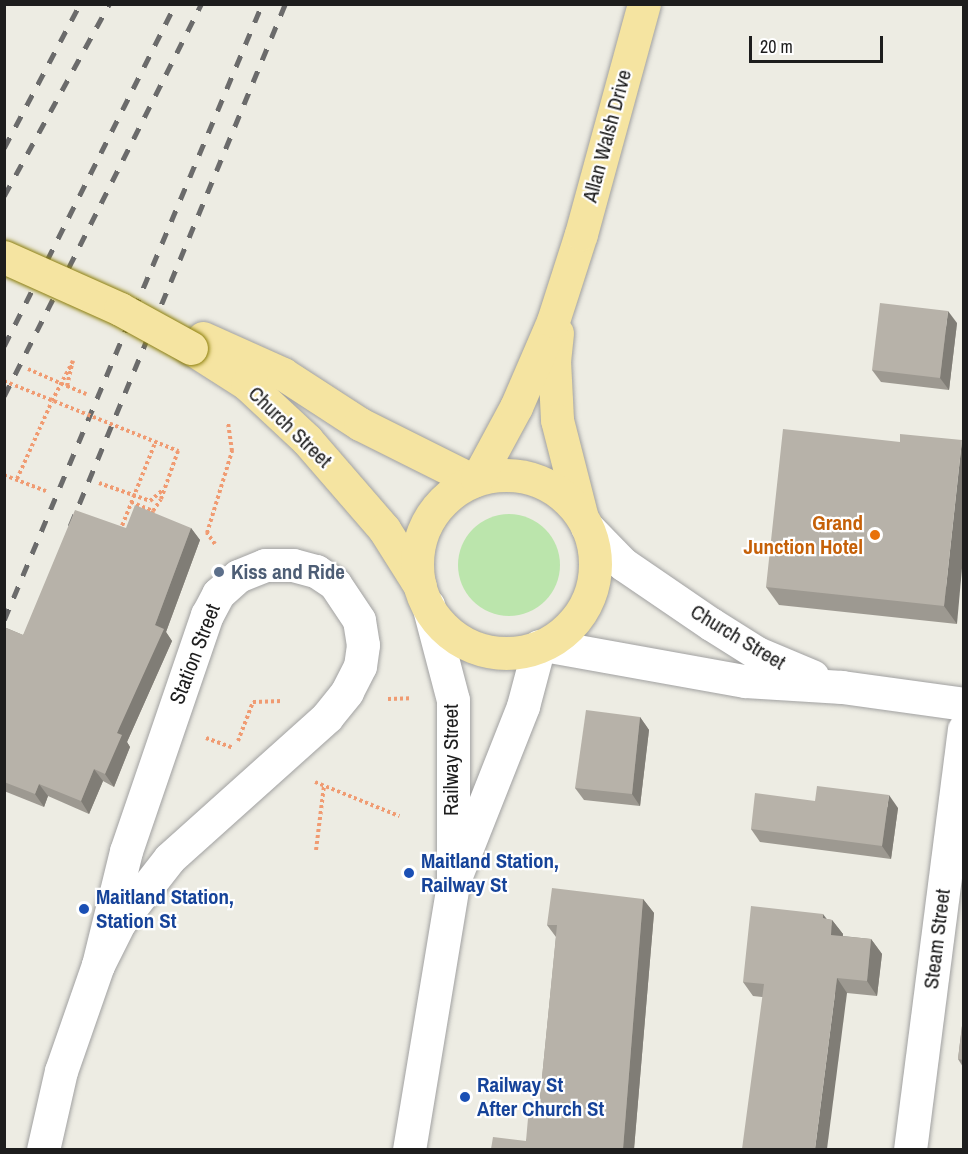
<!DOCTYPE html>
<html>
<head>
<meta charset="utf-8">
<style>
  body { margin:0 }
  #map { position:relative; width:968px; height:1154px; overflow:hidden; background:#edece3; font-family:"Archivo Narrow",sans-serif }
  div>[style] { position:absolute }
  [style*='--x'] { left:calc(var(--x)*1px); top:calc(var(--y)*1px); width:calc(var(--w)*1px); rotate:calc(var(--a)*1deg) }
  .grass>* { inset:0; background:#bbe5ac }
  .round { border-radius:50% }
  .path>* { height:4px; margin-top:-2px; transform-origin:0; background:repeating-linear-gradient(90deg,#f09b72 0 3px,transparent 0 6px) }
  .roads { filter:drop-shadow(0 0 2px #a1a1a1) drop-shadow(0 0 2px #a1a1a1) }
  .minor>* { height:33px; margin:-16.5px; padding:0 16.5px; transform-origin:16.5px; border-radius:16.5px; background:#fff }
  .major>* { height:33px; margin:-16.5px; padding:0 16.5px; transform-origin:16.5px; border-radius:16.5px; background:#f5e4a1 }
  .major>.ring { margin:-16.5px; padding:0; box-sizing:content-box; background:none; border:33px solid #f5e4a1; border-radius:50% }
  .rail>* { height:4.5px; margin-top:-2.25px; transform-origin:0; background:repeating-linear-gradient(90deg,#6b6b6b 0 12px,transparent 0 24px) }
  .path-bridge>* { height:4px; margin-top:-2px; transform-origin:0; background:repeating-linear-gradient(90deg,#f09b72 0 3px,transparent 0 6px) }
  .bridges { filter:drop-shadow(0 0 2px #8c7e0a) drop-shadow(0 0 2px #8c7e0a) }
  .major-bridge>* { height:33px; margin:-16.5px; padding:0 16.5px; transform-origin:16.5px; border-radius:16.5px; background:#f5e4a1 }
  .wall>* { inset:0; background:#9d9991 }
  .shaded-wall>* { inset:0; background:#807d76 }
  .building>* { inset:0; background:#b7b2a9 }
  .dots>* { width:16px; height:16px; translate:-50% -50%; box-sizing:border-box; border:3px solid #fff; border-radius:50% }
  span { translate:-50% -50%; white-space:nowrap; text-align:center; line-height:1.15; -webkit-text-stroke:4.5px #fff; paint-order:stroke }
  .street-label { font-size:21px; color:#1d1d1d }
  .food-label { font-size:21px; color:#c56008; font-weight:700 }
  .right { translate:-100% -50%; text-align:right }
  .service-label { font-size:21px; color:#4e5e75; font-weight:700 }
  .left { translate:0 -50%; text-align:left }
  .transit-label { font-size:21px; color:#164399; font-weight:700 }
  .frame { position:absolute; inset:0; border:6px solid #1d1d1d; pointer-events:none }
  .scale { position:absolute; left:749px; top:36px; width:134px; height:27px; box-sizing:border-box; border:3px solid #1d1d1d; border-top:0; padding-left:8px; font-size:18px; line-height:21px; white-space:nowrap; color:#1d1d1d; -webkit-text-stroke:4px #fff; paint-order:stroke }
</style>
</head>
<body>
<div id="map">
  <div class="grass">
    <div class="round" style="left:458px;top:514px;width:102px;height:102px"></div>
  </div>
  <div class="path">
    <div style="--x:28;--y:369;--w:43;--a:23.6"></div>
    <div style="--x:67;--y:386;--w:26;--a:-77"></div>
    <div style="--x:67;--y:386;--w:21;--a:23"></div>
    <div style="--x:4;--y:475;--w:45;--a:20.9"></div>
    <div style="--x:17;--y:479;--w:85;--a:-65.8"></div>
    <div style="--x:99;--y:483;--w:54;--a:19.4"></div>
    <div style="--x:150;--y:501;--w:18;--a:-41"></div>
    <div style="--x:131;--y:502;--w:24;--a:22"></div>
    <div style="--x:153;--y:511;--w:5;--a:112"></div>
    <div style="--x:153;--y:511;--w:14;--a:-56"></div>
    <div style="--x:161;--y:499;--w:51;--a:-70.5"></div>
    <div style="--x:120;--y:531;--w:95;--a:-68.3"></div>
    <div style="--x:215;--y:544;--w:14;--a:-126"></div>
    <div style="--x:207;--y:533;--w:86;--a:-73"></div>
    <div style="--x:232;--y:451;--w:28;--a:-98"></div>
    <div style="--x:388;--y:699;--w:23;--a:-2"></div>
    <div style="--x:206;--y:738;--w:29;--a:20"></div>
    <div style="--x:238;--y:741;--w:42;--a:-69"></div>
    <div style="--x:253;--y:702;--w:29;--a:-2"></div>
    <div style="--x:315;--y:782;--w:91;--a:22"></div>
    <div style="--x:316;--y:850;--w:64;--a:-82.9"></div>
  </div>
  <div class="roads">
    <div class="minor">
      <div style="--x:587;--y:527;--w:52;--a:45.8"></div>
      <div style="--x:623;--y:564;--w:107;--a:34.3"></div>
      <div style="--x:711;--y:624;--w:54;--a:32.2"></div>
      <div style="--x:757;--y:653;--w:60;--a:22.7"></div>
      <div style="--x:544;--y:645;--w:204;--a:10.2"></div>
      <div style="--x:745;--y:681;--w:97;--a:3.5"></div>
      <div style="--x:842;--y:687;--w:123;--a:7.9"></div>
      <div style="--x:457;--y:873;--w:180;--a:-68.4"></div>
      <div style="--x:523;--y:706;--w:62;--a:-75.1"></div>
      <div style="--x:43;--y:1150;--w:81;--a:-77.2"></div>
      <div style="--x:61;--y:1071;--w:112;--a:-70.8"></div>
      <div style="--x:98;--y:965;--w:117;--a:-76.2"></div>
      <div style="--x:126;--y:851;--w:250;--a:-71.1"></div>
      <div style="--x:207;--y:615;--w:24;--a:-62"></div>
      <div style="--x:218;--y:594;--w:27;--a:-42"></div>
      <div style="--x:238;--y:576;--w:29;--a:-22"></div>
      <div style="--x:265;--y:565;--w:28;--a:0"></div>
      <div style="--x:293;--y:565;--w:24;--a:15"></div>
      <div style="--x:316;--y:571;--w:23;--a:34"></div>
      <div style="--x:335;--y:584;--w:43;--a:56.3"></div>
      <div style="--x:359;--y:620;--w:25;--a:81"></div>
      <div style="--x:363;--y:645;--w:21;--a:98"></div>
      <div style="--x:360;--y:666;--w:29;--a:117"></div>
      <div style="--x:347;--y:692;--w:32;--a:129"></div>
      <div style="--x:327;--y:717;--w:212;--a:138.1"></div>
      <div style="--x:169;--y:859;--w:81;--a:128"></div>
      <div style="--x:119;--y:923;--w:47;--a:116.6"></div>
      <div style="--x:409;--y:1150;--w:271;--a:-80.6"></div>
      <div style="--x:453;--y:883;--w:183;--a:-90"></div>
      <div style="--x:453;--y:700;--w:98;--a:-104.7"></div>
      <div style="--x:910;--y:1150;--w:424;--a:-82.7"></div>
    </div>
    <div class="major">
      <div style="--x:557;--y:333;--w:27;--a:96"></div>
      <div style="--x:554;--y:360;--w:60;--a:87.1"></div>
      <div style="--x:557;--y:420;--w:97;--a:75.7"></div>
      <div style="--x:203;--y:338;--w:88;--a:24.2"></div>
      <div style="--x:283;--y:374;--w:92;--a:33"></div>
      <div style="--x:360;--y:424;--w:127;--a:26.6"></div>
      <div style="--x:191;--y:348;--w:67;--a:32.7"></div>
      <div style="--x:247;--y:384;--w:82;--a:43"></div>
      <div style="--x:307;--y:440;--w:118;--a:49.1"></div>
      <div style="--x:384;--y:529;--w:67;--a:57.7"></div>
      <div class="ring" style="left:417px;top:475px;width:145px;height:145px"></div>
      <div style="--x:477;--y:479;--w:82;--a:-61.6"></div>
      <div style="--x:516;--y:407;--w:94;--a:-66.7"></div>
      <div style="--x:553;--y:321;--w:91;--a:-72.2"></div>
      <div style="--x:581;--y:234;--w:238;--a:-74.7"></div>
    </div>
  </div>
  <div class="rail">
    <div style="--x:4;--y:148;--w:163;--a:-62.2"></div>
    <div style="--x:4;--y:196;--w:219;--a:-61.3"></div>
    <div style="--x:4;--y:346;--w:382;--a:-63.4"></div>
    <div style="--x:4;--y:396;--w:439;--a:-63.3"></div>
    <div style="--x:70;--y:526;--w:565;--a:-67.61"></div>
    <div style="--x:4;--y:620;--w:668;--a:-67.27"></div>
  </div>
  <div class="path-bridge">
    <div style="--x:4;--y:381;--w:188;--a:21.9"></div>
    <div style="--x:52;--y:401;--w:45;--a:-62.3"></div>
  </div>
  <div class="bridges">
    <div class="major-bridge">
      <div style="--x:4;--y:257;--w:127;--a:24.1"></div>
      <div style="--x:120;--y:309;--w:81;--a:28.8"></div>
    </div>
  </div>
  <div class="wall">
    <div style="clip-path:polygon(957px 323px,949px 390px,881px 382px,872px 370px)"></div>
    <div style="clip-path:polygon(900px 442px,957px 624px,779px 605px,766px 587px)"></div>
    <div style="clip-path:polygon(126px 528px,191px 528px,200px 540px,166px 632px,172px 641px,127px 742px,130px 747px,114px 787px,103px 781px,89px 814px,48px 796px,44px 807px,4px 791px,4px 627px,23px 635px)"></div>
    <div style="clip-path:polygon(640px 717px,649px 730px,640px 806px,584px 800px,575px 788px)"></div>
    <div style="clip-path:polygon(815px 801px,898px 808px,891px 859px,760px 842px,751px 829px)"></div>
    <div style="clip-path:polygon(643px 899px,654px 913px,634px 1149px,491px 1149px,526px 1141px,539px 1108px,556px 937px,547px 925px)"></div>
    <div style="clip-path:polygon(827px 919px,832px 920px,843px 934px,843px 936px,871px 939px,882px 954px,877px 996px,847px 993px,762px 997px,753px 996px,743px 982px)"></div>
    <div style="clip-path:polygon(963px 1018px,963px 1067px,958px 1059px)"></div>
  </div>
  <div class="shaded-wall">
    <div style="clip-path:polygon(948px 311px,957px 323px,949px 390px,940px 378px)"></div>
    <div style="clip-path:polygon(962px 440px,963px 443px,963px 557px,957px 624px,944px 606px)"></div>
    <div style="clip-path:polygon(191px 528px,200px 540px,166px 632px,172px 641px,127px 742px,130px 747px,114px 787px,105px 774px,117px 733px,155px 625px)"></div>
    <div style="clip-path:polygon(640px 717px,649px 730px,640px 806px,632px 794px)"></div>
    <div style="clip-path:polygon(94px 769px,103px 781px,89px 814px,81px 801px)"></div>
    <div style="clip-path:polygon(39px 784px,48px 796px,44px 807px,35px 794px)"></div>
    <div style="clip-path:polygon(889px 795px,898px 808px,891px 859px,882px 846px)"></div>
    <div style="clip-path:polygon(643px 899px,654px 913px,634px 1149px,623px 1149px)"></div>
    <div style="clip-path:polygon(823px 914px,832px 926px,832px 920px,843px 934px,841px 949px,831px 935px,823px 918px)"></div>
    <div style="clip-path:polygon(871px 939px,882px 954px,877px 996px,867px 981px)"></div>
    <div style="clip-path:polygon(837px 978px,847px 993px,827px 1149px,815px 1149px)"></div>
  </div>
  <div class="building">
    <div style="clip-path:polygon(880px 303px,948px 311px,940px 378px,872px 370px)"></div>
    <div style="clip-path:polygon(783px 429px,900px 442px,900px 434px,962px 440px,944px 606px,766px 587px)"></div>
    <div style="clip-path:polygon(135px 505px,191px 528px,155px 625px,164px 629px,117px 733px,122px 735px,105px 774px,94px 769px,81px 801px,39px 784px,35px 794px,4px 782px,4px 627px,23px 635px,75px 510px,126px 528px)"></div>
    <div style="clip-path:polygon(586px 710px,640px 717px,632px 794px,575px 788px)"></div>
    <div style="clip-path:polygon(817px 786px,889px 795px,882px 846px,751px 829px,755px 793px,815px 801px)"></div>
    <div style="clip-path:polygon(552px 888px,643px 899px,623px 1149px,491px 1149px,493px 1137px,526px 1141px,529px 1107px,539px 1108px,557px 925px,547px 925px)"></div>
    <div style="clip-path:polygon(751px 906px,823px 914px,823px 918px,832px 920px,831px 935px,871px 939px,867px 981px,837px 978px,815px 1149px,742px 1149px,764px 984px,743px 982px)"></div>
    <div style="clip-path:polygon(963px 1018px,963px 1060px,958px 1059px)"></div>
  </div>
  <div class="dots">
    <div style="left:875px;top:535px;background:#e8710a"></div>
    <div style="left:219px;top:572px;background:#5c6f8a"></div>
    <div style="left:409px;top:873px;background:#1a4fb4"></div>
    <div style="left:84px;top:909px;background:#1a4fb4"></div>
    <div style="left:465px;top:1097px;background:#1a4fb4"></div>
  </div>
  <div class="street-label">
    <span style="left:607px;top:136px;rotate:-75deg">Allan Walsh Drive</span>
    <span style="left:290px;top:427px;rotate:44deg">Church Street</span>
    <span style="left:738px;top:637px;rotate:31deg">Church Street</span>
    <span style="left:195px;top:654px;rotate:-69deg">Station Street</span>
    <span style="left:451px;top:760px;rotate:-90deg">Railway Street</span>
    <span style="left:937px;top:939px;rotate:-83deg">Steam Street</span>
  </div>
  <div class="food-label">
    <span class="right" style="left:863px;top:535px">Grand<br>Junction Hotel</span>
  </div>
  <div class="service-label">
    <span class="left" style="left:231px;top:572px">Kiss and Ride</span>
  </div>
  <div class="transit-label">
    <span class="left" style="left:421px;top:873px">Maitland Station,<br>Railway St</span>
    <span class="left" style="left:96px;top:909px">Maitland Station,<br>Station St</span>
    <span class="left" style="left:477px;top:1097px">Railway St<br>After Church St</span>
  </div>
  <div class="frame"></div>
  <div class="scale">20 m</div>
</div>
</body>
</html>
